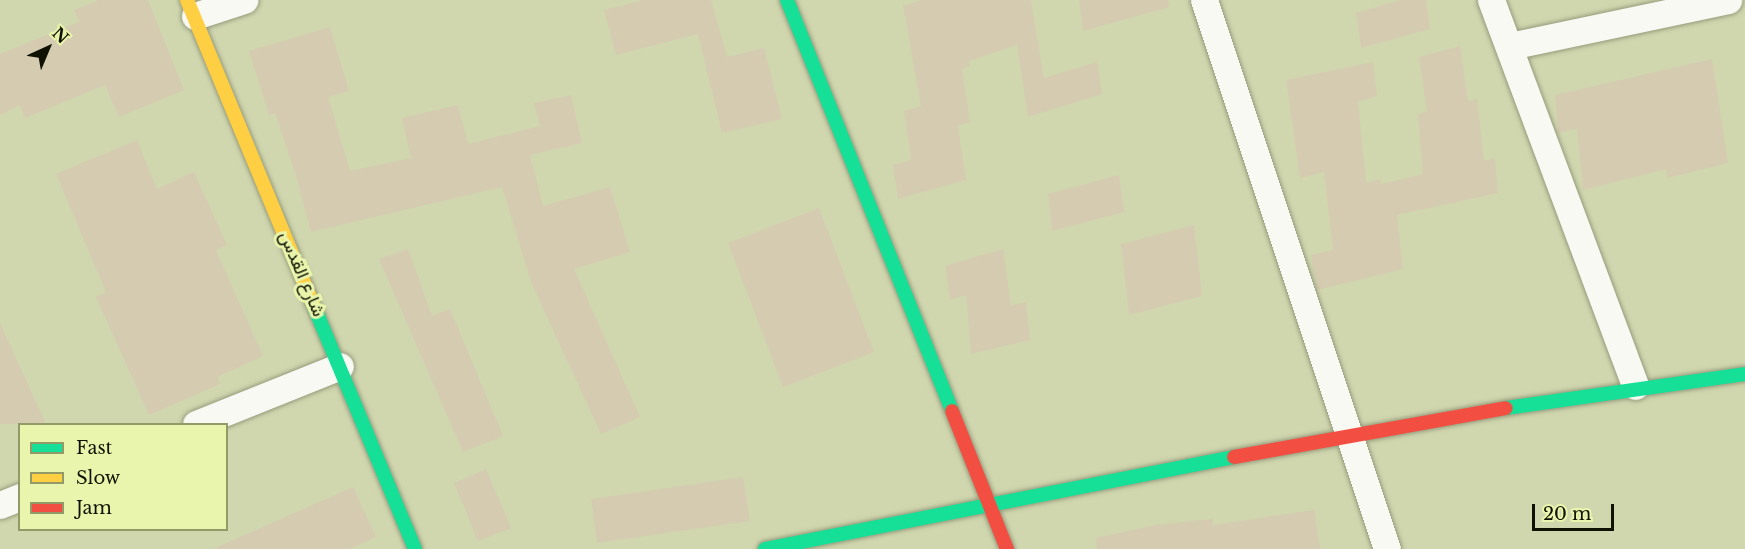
<!DOCTYPE html>
<html>
<head>
<meta charset="utf-8">
<style>
  body { margin:0 }
  #map { position:relative; width:1745px; height:549px; overflow:hidden; background:#d0d7af; font-family:"Libre Baskerville",Vazirmatn,serif }
  div>[style] { position:absolute }
  [style*='--x'] { left:calc(var(--x)*1px); top:calc(var(--y)*1px); width:calc(var(--w)*1px); rotate:calc(var(--a)*1deg) }
  .building>* { inset:0; background:#d4cbb1 }
  .roads { filter:drop-shadow(0 0 2px #979c7c) drop-shadow(0 0 2px #979c7c) }
  .street>* { height:27px; margin:-13.5px; padding:0 13.5px; transform-origin:13.5px; border-radius:13.5px; background:#f8f9f3 }
  .fast>* { height:14px; margin:-7px; padding:0 7px; transform-origin:7px; border-radius:7px; background:#16e098 }
  .slow>* { height:14px; margin:-7px; padding:0 7px; transform-origin:7px; border-radius:7px; background:#ffcf43 }
  .jam>* { height:14px; margin:-7px; padding:0 7px; transform-origin:7px; border-radius:7px; background:#f24e42 }
  span { translate:-50% -50%; white-space:nowrap; text-align:center; line-height:1.15; -webkit-text-stroke:6px #e9f5ac; paint-order:stroke }
  .street-label { font-size:18px; color:#0f1200 }
  .legend { position:absolute; left:18px; top:423px; width:210px; height:108px; box-sizing:border-box; background:#e9f5ac; border:2px solid #929a67; margin:0; padding:8px 10px; list-style:none; font-size:18px; color:#0f1200 }
  .legend li { display:flex; align-items:center; gap:12px; height:30px }
  .legend b { width:30px; border:2px solid #929a67 }
  .north { position:absolute; left:18px; top:18px; width:60px; height:60px; -webkit-text-stroke:4px #e9f5ac; paint-order:stroke; rotate:44deg; font-size:16px; font-weight:700; line-height:24px; text-align:center; color:#0f1200 }
  .north::after { content:''; display:block; margin:auto; width:21px; height:27px; background:#0f1200; clip-path:polygon(50% 0,100% 100%,50% 72%,0 100%) }
  .scale { position:absolute; left:1532px; top:504px; width:82px; height:27px; box-sizing:border-box; border:3px solid #0f1200; border-top:0; padding-left:8px; font-size:18px; line-height:21px; white-space:nowrap; color:#0f1200; -webkit-text-stroke:4px #e9f5ac; paint-order:stroke }
</style>
</head>
<body>
<div id="map">
  <div class="building">
    <div style="clip-path:polygon(99px 0,148px 0,184px 90px,119px 117px,105px 85px,25px 118px,20px 105px,0 115px,0 54px,79px 22px,74px 10px)"></div>
    <div style="clip-path:polygon(643px 0,711px 0,727px 57px,764px 48px,782px 119px,722px 133px,698px 34px,616px 55px,604px 10px)"></div>
    <div style="clip-path:polygon(922px 0,1031px 0,1044px 78px,1097px 62px,1102px 94px,1028px 117px,1017px 45px,969px 61px,970px 66px,962px 69px,970px 122px,958px 126px,966px 180px,898px 199px,893px 165px,911px 160px,904px 111px,921px 106px,903px 6px)"></div>
    <div style="clip-path:polygon(1079px 0,1168px 0,1169px 7px,1083px 31px)"></div>
    <div style="clip-path:polygon(1400px 0,1426px 0,1430px 29px,1361px 48px,1356px 13px)"></div>
    <div style="clip-path:polygon(330px 27px,349px 91px,328px 97px,350px 171px,411px 158px,402px 118px,458px 105px,468px 144px,540px 126px,534px 103px,571px 95px,582px 143px,530px 155px,543px 206px,610px 187px,630px 252px,574px 269px,640px 417px,601px 434px,531px 282px,502px 187px,311px 232px,296px 176px,275px 113px,269px 115px,249px 51px)"></div>
    <div style="clip-path:polygon(1460px 46px,1468px 101px,1477px 99px,1484px 161px,1495px 158px,1498px 193px,1397px 215px,1403px 269px,1317px 290px,1311px 255px,1333px 250px,1324px 172px,1300px 178px,1286px 80px,1373px 62px,1377px 96px,1358px 102px,1366px 183px,1380px 179px,1381px 184px,1423px 174px,1418px 114px,1427px 112px,1419px 57px)"></div>
    <div style="clip-path:polygon(1712px 59px,1728px 163px,1667px 178px,1666px 169px,1583px 190px,1577px 129px,1558px 133px,1555px 95px)"></div>
    <div style="clip-path:polygon(137px 140px,157px 189px,194px 172px,227px 245px,216px 250px,263px 356px,217px 377px,220px 384px,149px 415px,96px 297px,106px 292px,56px 174px)"></div>
    <div style="clip-path:polygon(1119px 175px,1124px 212px,1052px 231px,1048px 194px)"></div>
    <div style="clip-path:polygon(819px 208px,874px 352px,783px 387px,728px 243px)"></div>
    <div style="clip-path:polygon(1194px 225px,1202px 296px,1129px 315px,1121px 244px)"></div>
    <div style="clip-path:polygon(408px 249px,432px 316px,450px 309px,503px 436px,463px 452px,379px 259px)"></div>
    <div style="clip-path:polygon(1003px 249px,1011px 306px,1026px 302px,1030px 340px,971px 354px,966px 295px,950px 300px,945px 266px)"></div>
    <div style="clip-path:polygon(0 323px,46px 424px,0 424px)"></div>
    <div style="clip-path:polygon(486px 469px,511px 528px,478px 541px,454px 483px)"></div>
    <div style="clip-path:polygon(743px 477px,750px 521px,597px 543px,591px 499px)"></div>
    <div style="clip-path:polygon(353px 487px,376px 537px,350px 549px,213px 549px)"></div>
    <div style="clip-path:polygon(1314px 510px,1320px 549px,1097px 549px,1096px 538px,1155px 525px,1213px 519px,1213px 525px)"></div>
  </div>
  <div class="roads">
    <div class="street">
      <div style="--x:1204;--y:0;--w:579;--a:71.57"></div>
      <div style="--x:1491;--y:0;--w:412;--a:69.5"></div>
      <div style="--x:195;--y:16;--w:52;--a:-18.1"></div>
      <div style="--x:1510;--y:46;--w:223;--a:-11.9"></div>
      <div style="--x:196;--y:424;--w:155;--a:-21.9"></div>
      <div style="--x:0;--y:505;--w:22;--a:-22"></div>
    </div>
    <div class="fast">
      <div style="--x:787;--y:0;--w:443;--a:68.1"></div>
      <div style="--x:313;--y:304;--w:265;--a:67.4"></div>
      <div style="--x:1506;--y:408;--w:241;--a:-8.1"></div>
      <div style="--x:765;--y:549;--w:478;--a:-11.1"></div>
    </div>
    <div class="slow">
      <div style="--x:187;--y:0;--w:329;--a:67.5"></div>
    </div>
    <div class="jam">
      <div style="--x:952;--y:411;--w:149;--a:68.3"></div>
      <div style="--x:1234;--y:457;--w:276;--a:-10.2"></div>
    </div>
  </div>
  <div class="street-label">
    <span style="left:302px;top:274px;rotate:67deg">شارع القدس</span>
  </div>
  <ul class="legend">
  <li><b style="height:8px;background:#16e098"></b>Fast</li>
  <li><b style="height:8px;background:#ffcf43"></b>Slow</li>
  <li><b style="height:8px;background:#f24e42"></b>Jam</li>
  </ul>
  <div class="north">N</div>
  <div class="scale">20 m</div>
</div>
</body>
</html>
